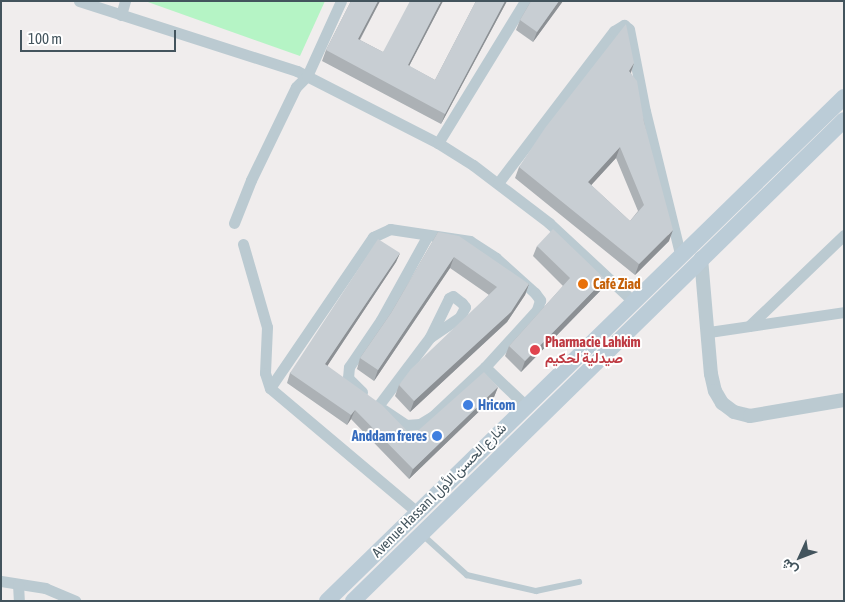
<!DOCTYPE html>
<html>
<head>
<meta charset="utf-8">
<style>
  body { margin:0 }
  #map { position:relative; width:845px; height:602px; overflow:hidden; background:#f0eded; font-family:"Asap Condensed",Vazirmatn,sans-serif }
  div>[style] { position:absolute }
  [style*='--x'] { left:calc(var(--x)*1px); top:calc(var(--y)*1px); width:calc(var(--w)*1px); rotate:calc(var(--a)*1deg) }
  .green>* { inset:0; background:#b5f4c5 }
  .service>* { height:5.5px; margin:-2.75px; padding:0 2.75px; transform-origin:2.75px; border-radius:2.75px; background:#bbcad1 }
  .minor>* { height:11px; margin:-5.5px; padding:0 5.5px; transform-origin:5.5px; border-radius:5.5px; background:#bbcad1 }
  .tertiary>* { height:14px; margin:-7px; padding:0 7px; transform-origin:7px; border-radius:7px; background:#bbcad1 }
  .secondary>* { height:16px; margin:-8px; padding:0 8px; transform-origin:8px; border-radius:8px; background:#bbccd7 }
  .wall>* { inset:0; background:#acb1b5 }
  .shaded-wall>* { inset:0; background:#8c9094 }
  .building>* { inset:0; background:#c8ced3 }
  .dots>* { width:14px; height:14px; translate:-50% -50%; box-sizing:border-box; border:2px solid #fff; border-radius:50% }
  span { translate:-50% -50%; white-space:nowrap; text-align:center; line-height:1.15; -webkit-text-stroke:4px #fff; paint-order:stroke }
  .food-label { font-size:14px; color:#c56008; font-weight:700 }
  .left { translate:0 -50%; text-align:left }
  .health-label { font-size:14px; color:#be3a42; font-weight:700 }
  .shop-label { font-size:14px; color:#366cbe; font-weight:700 }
  .right { translate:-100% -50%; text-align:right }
  .street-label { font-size:14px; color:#43545d }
  .frame { position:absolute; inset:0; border:2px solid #43545d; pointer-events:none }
  .north { position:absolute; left:775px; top:532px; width:50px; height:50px; -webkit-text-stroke:4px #fff; paint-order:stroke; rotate:227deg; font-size:14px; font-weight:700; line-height:20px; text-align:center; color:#43545d }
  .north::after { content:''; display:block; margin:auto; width:18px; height:22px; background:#43545d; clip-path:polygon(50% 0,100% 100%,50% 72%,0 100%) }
  .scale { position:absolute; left:20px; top:30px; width:156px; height:22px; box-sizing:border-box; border:2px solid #43545d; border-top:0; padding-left:6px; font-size:15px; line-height:18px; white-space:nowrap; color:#43545d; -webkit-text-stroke:4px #fff; paint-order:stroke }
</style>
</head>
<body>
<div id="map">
  <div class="green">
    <div style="clip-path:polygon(145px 1px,325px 1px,300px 56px)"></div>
  </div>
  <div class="service">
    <div style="--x:422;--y:534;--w:61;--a:42.3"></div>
    <div style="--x:467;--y:575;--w:71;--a:13.1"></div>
    <div style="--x:536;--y:591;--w:44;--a:-11.8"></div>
  </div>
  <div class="minor">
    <div style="--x:79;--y:1;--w:229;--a:17.8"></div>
    <div style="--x:297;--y:71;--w:158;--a:27.1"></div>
    <div style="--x:438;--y:143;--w:41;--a:32.2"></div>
    <div style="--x:473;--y:165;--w:96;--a:37.3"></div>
    <div style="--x:549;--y:223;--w:113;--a:42.9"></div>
    <div style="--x:121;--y:15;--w:15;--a:-74"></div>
    <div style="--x:438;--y:143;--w:167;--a:-58.5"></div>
    <div style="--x:498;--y:183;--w:191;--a:-52.7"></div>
    <div style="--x:614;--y:31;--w:12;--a:-31"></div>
    <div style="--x:624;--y:25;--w:6;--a:39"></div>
    <div style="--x:629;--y:29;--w:84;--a:79"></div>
    <div style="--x:645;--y:111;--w:147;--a:76.2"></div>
    <div style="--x:234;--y:223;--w:46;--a:-68.4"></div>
    <div style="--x:251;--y:180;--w:103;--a:-64.2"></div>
    <div style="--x:296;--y:87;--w:16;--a:-45"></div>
    <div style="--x:307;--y:76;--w:82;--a:-65.6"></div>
    <div style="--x:243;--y:244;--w:86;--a:73.9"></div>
    <div style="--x:267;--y:327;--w:46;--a:92.5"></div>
    <div style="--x:265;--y:373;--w:16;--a:72"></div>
    <div style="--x:749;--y:326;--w:132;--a:-43.8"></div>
    <div style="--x:709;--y:332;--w:136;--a:-8.4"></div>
    <div style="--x:362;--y:392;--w:20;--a:-135"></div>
    <div style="--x:348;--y:378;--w:11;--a:-85"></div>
    <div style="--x:349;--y:367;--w:57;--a:-55.8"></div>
    <div style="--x:381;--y:320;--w:97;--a:-61.1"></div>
    <div style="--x:378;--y:406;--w:86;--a:-53"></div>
    <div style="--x:430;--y:337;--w:43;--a:-64"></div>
    <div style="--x:449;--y:298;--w:4;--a:-27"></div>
    <div style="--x:453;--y:296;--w:11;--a:38"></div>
    <div style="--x:462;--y:303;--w:5;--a:53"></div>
    <div style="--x:465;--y:307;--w:11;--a:117"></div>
    <div style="--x:460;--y:317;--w:36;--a:146"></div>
    <div style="--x:384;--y:410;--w:27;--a:34"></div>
    <div style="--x:406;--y:425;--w:14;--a:-4"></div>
    <div style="--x:420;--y:424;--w:15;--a:-32"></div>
    <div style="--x:433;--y:416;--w:71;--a:-43.3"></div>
    <div style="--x:485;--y:367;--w:55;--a:43.5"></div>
    <div style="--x:417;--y:512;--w:192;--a:-139.9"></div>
    <div style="--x:270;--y:388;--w:183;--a:-55.7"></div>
    <div style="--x:373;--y:237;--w:19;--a:-25"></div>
    <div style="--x:390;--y:229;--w:81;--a:8.5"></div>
    <div style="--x:470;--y:241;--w:31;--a:33"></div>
    <div style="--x:496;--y:258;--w:52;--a:41.9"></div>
    <div style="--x:535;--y:293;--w:9;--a:54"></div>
    <div style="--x:540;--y:300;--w:10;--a:107"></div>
    <div style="--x:537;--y:310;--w:77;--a:132.4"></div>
    <div style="--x:1;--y:581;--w:45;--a:9"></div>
    <div style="--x:45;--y:588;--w:33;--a:23"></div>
    <div style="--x:18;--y:584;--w:17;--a:87"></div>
  </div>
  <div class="tertiary">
    <div style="--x:701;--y:258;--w:116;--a:85.1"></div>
    <div style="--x:711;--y:374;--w:17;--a:77"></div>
    <div style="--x:715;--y:391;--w:14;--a:60"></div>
    <div style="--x:722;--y:403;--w:15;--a:37"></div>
    <div style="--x:734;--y:412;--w:16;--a:14"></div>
    <div style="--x:750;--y:416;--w:95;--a:-9.7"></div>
  </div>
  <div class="secondary">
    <div style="--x:327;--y:601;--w:722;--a:-44.27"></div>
    <div style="--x:353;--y:601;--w:687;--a:-44.41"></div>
  </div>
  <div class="wall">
    <div style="clip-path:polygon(351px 1px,380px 1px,360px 40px,383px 52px,443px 1px,409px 66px,435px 80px,476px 1px,507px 1px,441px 124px,322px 61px,326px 50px)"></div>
    <div style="clip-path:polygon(531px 1px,563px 1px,533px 42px,516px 30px,520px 20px)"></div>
    <div style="clip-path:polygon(evenodd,634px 63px,631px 73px,644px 122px,669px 241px,635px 275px,515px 178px,519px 167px,634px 63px,616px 158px,638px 211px,630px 221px,591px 185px,616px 158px)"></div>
    <div style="clip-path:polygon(438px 232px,529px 284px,525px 295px,507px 322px,410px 412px,395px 396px,399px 385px,489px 295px,450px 268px,374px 381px,357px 369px,360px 358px,391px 313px)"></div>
    <div style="clip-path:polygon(537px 246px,605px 279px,601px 290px,521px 372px,505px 356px,509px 346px,563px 286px,533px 256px)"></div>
    <div style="clip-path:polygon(400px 253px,396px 262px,327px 366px,412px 436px,498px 387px,494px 397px,409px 479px,351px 419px,347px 425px,287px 383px,290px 373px)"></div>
  </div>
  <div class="shaded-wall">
    <div style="clip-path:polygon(378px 1px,380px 1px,354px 50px,358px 39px)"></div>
    <div style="clip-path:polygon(441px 1px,443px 1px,404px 76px,408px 65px)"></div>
    <div style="clip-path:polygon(505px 1px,507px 1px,441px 124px,445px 114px)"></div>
    <div style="clip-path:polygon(559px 1px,563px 1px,533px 42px,537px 32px)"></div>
    <div style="clip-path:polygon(634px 63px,630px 74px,629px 71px)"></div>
    <div style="clip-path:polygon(620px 147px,616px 158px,584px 193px,588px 182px)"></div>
    <div style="clip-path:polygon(673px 230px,669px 241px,635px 275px,639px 264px)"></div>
    <div style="clip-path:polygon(400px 253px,396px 262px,322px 374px,325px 364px)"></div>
    <div style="clip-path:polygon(454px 257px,450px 268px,374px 381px,378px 370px)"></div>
    <div style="clip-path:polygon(605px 279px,601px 290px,521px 372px,525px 361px)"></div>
    <div style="clip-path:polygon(529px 284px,525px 295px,507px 322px,410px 412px,414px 401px)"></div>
    <div style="clip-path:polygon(498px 387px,494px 397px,409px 479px,413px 469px)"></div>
    <div style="clip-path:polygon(355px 410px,351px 419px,347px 425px,351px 415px)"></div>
  </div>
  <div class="building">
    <div style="clip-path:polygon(351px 1px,378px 1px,358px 39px,383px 52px,410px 1px,441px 1px,408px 65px,435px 80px,476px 1px,505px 1px,445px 114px,326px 50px)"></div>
    <div style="clip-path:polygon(531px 1px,559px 1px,537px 32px,520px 20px)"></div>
    <div style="clip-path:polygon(evenodd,626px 24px,634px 63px,629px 71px,637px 81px,644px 122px,673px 230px,639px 264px,519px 167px,545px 128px,626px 24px,620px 147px,644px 205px,630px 221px,588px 182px,620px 147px)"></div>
    <div style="clip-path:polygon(553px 229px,605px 279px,525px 361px,509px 346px,570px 278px,537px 246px)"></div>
    <div style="clip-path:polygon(438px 232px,459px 236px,529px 284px,511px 312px,414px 401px,399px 385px,411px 369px,497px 287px,454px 257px,378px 370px,360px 358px,391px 313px)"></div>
    <div style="clip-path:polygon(378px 239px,400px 253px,325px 364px,382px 405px,412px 436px,484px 372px,498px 387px,413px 469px,355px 410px,351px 415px,290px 373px)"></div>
  </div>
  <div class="dots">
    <div style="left:583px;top:284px;background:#e8710a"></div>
    <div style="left:535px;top:350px;background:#e0444e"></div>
    <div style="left:468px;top:405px;background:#3f7fe0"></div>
    <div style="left:437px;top:436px;background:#3f7fe0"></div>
  </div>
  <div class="food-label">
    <span class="left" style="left:593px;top:284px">Café Ziad</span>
  </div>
  <div class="health-label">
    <span class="left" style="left:545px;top:350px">Pharmacie Lahkim<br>صيدلية لحكيم</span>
  </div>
  <div class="shop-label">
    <span class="left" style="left:478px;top:405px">Hricom</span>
    <span class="right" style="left:427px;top:436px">Anddam freres</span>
  </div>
  <div class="street-label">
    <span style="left:439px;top:490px;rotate:-45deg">Avenue Hassan I شارع الحسن الأول</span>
  </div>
  <div class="frame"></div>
  <div class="north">ش</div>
  <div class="scale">100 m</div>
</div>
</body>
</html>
